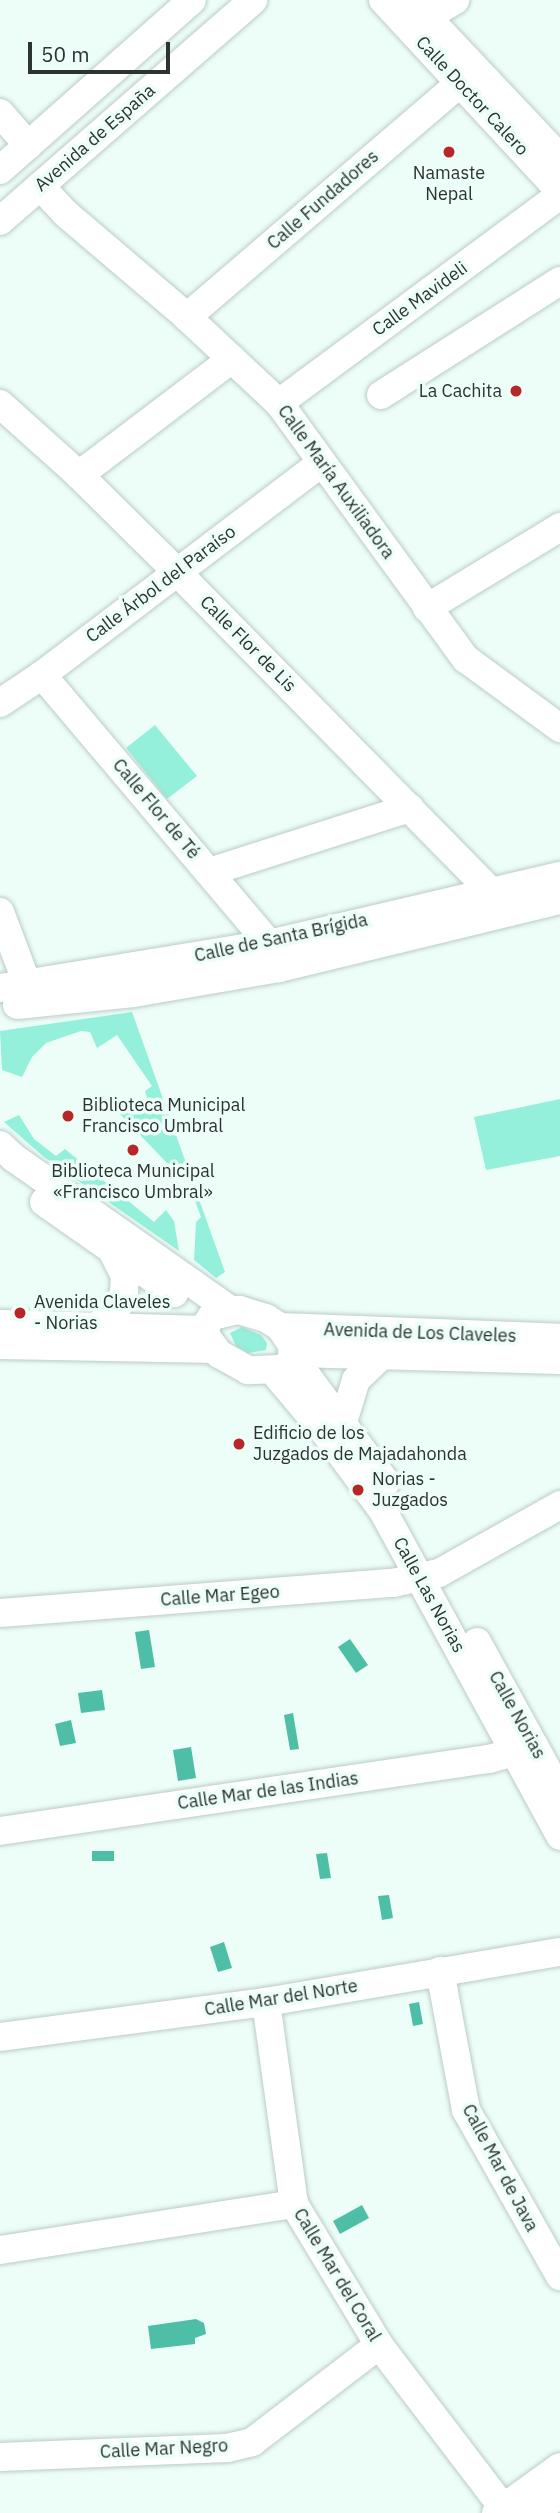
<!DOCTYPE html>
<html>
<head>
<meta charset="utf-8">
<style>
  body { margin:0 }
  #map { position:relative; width:560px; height:2513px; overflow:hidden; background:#edfef9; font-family:"IBM Plex Sans",sans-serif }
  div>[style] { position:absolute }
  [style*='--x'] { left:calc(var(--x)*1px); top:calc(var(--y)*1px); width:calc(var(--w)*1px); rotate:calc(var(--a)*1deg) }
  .green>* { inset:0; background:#94f0da }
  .water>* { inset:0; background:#4ebfa6 }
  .roads { filter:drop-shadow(0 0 2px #bbccc7) drop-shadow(0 0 2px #bbccc7) }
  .minor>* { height:28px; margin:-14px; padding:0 14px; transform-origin:14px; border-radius:14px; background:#fff }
  .dots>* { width:19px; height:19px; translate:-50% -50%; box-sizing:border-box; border:4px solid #edfef9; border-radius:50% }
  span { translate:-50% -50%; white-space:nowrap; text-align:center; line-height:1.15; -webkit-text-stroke:7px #edfef9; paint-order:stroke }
  .street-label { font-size:18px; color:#2c3331 }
  .poi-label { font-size:18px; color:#2c3331 }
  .right { translate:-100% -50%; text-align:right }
  .left { translate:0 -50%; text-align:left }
  .scale { position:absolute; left:28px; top:42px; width:142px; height:32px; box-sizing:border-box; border:4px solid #2c3331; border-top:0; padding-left:9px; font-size:21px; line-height:24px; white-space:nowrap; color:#2c3331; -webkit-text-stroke:5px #edfef9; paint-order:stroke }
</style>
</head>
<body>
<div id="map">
  <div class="green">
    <div style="clip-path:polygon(155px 725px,197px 776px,167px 799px,126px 748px)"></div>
    <div style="clip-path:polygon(132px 1012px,225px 1272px,216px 1278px,194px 1260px,196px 1222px,201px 1217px,186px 1176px,167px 1163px,118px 1112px,147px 1098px,145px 1091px,152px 1086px,117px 1035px,97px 1048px,90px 1032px,81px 1031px,46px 1043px,32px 1057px,22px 1077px,2px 1070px,0 1031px)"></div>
    <div style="clip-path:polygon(560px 1099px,560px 1156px,486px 1170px,474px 1117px)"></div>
    <div style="clip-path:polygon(19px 1115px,34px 1139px,56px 1156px,65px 1149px,154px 1222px,166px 1210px,174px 1221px,179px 1251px,44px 1157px,4px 1122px)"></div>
    <div style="clip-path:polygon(242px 1327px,261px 1335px,267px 1343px,266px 1350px,248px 1353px,236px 1346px,230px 1333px)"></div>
  </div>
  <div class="water">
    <div style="clip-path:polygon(149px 1630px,155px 1667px,141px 1669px,135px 1632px)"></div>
    <div style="clip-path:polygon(350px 1639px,368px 1665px,356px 1673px,338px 1647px)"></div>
    <div style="clip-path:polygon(102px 1690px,105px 1710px,81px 1713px,78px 1693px)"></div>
    <div style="clip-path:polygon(293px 1713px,299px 1749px,290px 1750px,284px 1715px)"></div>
    <div style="clip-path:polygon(71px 1720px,76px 1743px,60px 1746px,55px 1724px)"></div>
    <div style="clip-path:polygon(191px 1747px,196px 1778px,178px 1781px,173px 1750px)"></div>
    <div style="clip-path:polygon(92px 1851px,114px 1851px,114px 1861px,92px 1861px)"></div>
    <div style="clip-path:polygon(327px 1853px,331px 1878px,320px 1879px,316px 1854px)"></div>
    <div style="clip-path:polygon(389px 1895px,393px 1918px,382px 1920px,378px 1896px)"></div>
    <div style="clip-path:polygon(224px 1942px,232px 1968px,218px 1972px,210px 1947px)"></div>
    <div style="clip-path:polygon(419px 2002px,423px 2024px,413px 2026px,409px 2004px)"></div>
    <div style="clip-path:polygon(362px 2205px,369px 2218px,340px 2234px,333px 2221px)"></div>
    <div style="clip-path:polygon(196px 2319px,204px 2323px,206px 2334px,195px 2338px,195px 2344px,151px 2349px,148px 2326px)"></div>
  </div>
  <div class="roads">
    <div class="minor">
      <div style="--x:383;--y:0;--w:260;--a:47.2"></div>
      <div style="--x:411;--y:0;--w:217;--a:46.7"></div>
      <div style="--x:427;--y:17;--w:33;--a:-31"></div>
      <div style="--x:0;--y:113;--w:43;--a:48.8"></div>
      <div style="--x:0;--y:170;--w:256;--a:-41.5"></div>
      <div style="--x:40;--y:186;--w:37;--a:47"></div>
      <div style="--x:65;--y:213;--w:160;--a:40.4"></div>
      <div style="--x:187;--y:317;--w:126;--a:43.1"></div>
      <div style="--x:279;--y:403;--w:317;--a:53.9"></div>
      <div style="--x:466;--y:659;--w:117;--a:36.3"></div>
      <div style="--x:0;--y:221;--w:336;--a:-41.1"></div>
      <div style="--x:187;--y:317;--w:360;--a:-40.6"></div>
      <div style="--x:381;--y:395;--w:212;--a:-32.5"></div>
      <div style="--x:279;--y:403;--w:350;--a:-36.5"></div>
      <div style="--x:0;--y:404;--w:106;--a:41.9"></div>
      <div style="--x:79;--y:475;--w:138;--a:44.7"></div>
      <div style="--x:177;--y:572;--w:448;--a:45.5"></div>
      <div style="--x:79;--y:475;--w:192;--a:-37.2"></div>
      <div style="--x:427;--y:608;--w:156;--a:-31.3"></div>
      <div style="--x:42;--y:675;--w:352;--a:49.8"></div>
      <div style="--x:0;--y:703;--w:50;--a:-33.7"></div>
      <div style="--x:42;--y:675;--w:350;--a:-37.2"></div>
      <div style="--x:209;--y:872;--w:211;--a:-17.7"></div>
      <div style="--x:0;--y:912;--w:79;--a:69.3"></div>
      <div style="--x:0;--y:988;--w:273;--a:-9.3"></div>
      <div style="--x:269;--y:944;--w:299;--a:-13.2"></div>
      <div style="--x:17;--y:1005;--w:117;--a:-5.9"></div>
      <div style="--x:133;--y:993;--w:148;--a:-9.7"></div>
      <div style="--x:279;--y:968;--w:289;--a:-13.6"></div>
      <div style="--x:0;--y:1145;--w:19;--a:43"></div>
      <div style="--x:14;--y:1158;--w:266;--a:35.1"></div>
      <div style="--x:44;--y:1202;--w:159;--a:35"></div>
      <div style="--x:239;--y:1310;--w:28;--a:17"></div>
      <div style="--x:266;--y:1318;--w:17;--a:33"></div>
      <div style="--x:280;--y:1327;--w:23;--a:56"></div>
      <div style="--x:293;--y:1346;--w:16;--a:97"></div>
      <div style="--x:291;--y:1362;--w:12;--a:145"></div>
      <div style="--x:281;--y:1369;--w:33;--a:178"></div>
      <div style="--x:248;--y:1370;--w:33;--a:-151"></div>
      <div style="--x:219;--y:1354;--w:22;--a:-126"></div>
      <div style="--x:206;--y:1336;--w:11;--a:-90"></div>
      <div style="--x:206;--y:1325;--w:11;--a:-56"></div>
      <div style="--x:212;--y:1316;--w:28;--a:-13"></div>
      <div style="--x:0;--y:1324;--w:205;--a:1.7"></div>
      <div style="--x:99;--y:1325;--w:27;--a:-45"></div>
      <div style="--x:118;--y:1306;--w:14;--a:-65"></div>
      <div style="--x:124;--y:1293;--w:17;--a:-87"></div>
      <div style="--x:125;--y:1276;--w:27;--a:-117"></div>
      <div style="--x:280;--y:1327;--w:280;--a:2.2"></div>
      <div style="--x:0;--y:1345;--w:215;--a:1.1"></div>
      <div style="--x:294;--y:1353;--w:266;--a:1.5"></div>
      <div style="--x:293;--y:1357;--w:156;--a:53.4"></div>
      <div style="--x:273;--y:1371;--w:82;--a:49.9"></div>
      <div style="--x:326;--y:1434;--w:96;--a:53.5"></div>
      <div style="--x:383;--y:1511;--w:370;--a:61.4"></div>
      <div style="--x:343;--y:1422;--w:44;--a:-72.8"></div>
      <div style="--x:356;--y:1380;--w:39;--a:-44"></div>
      <div style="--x:0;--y:1613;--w:394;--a:-4.4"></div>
      <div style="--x:393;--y:1583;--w:47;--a:-12.3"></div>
      <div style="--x:439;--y:1573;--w:139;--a:-29.3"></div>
      <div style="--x:477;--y:1642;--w:172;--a:61.2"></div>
      <div style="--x:0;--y:1831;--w:494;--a:-8.4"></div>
      <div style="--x:489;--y:1759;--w:47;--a:-16.1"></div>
      <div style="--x:440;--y:1971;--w:141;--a:79.4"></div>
      <div style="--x:466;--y:2110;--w:191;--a:60.5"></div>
      <div style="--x:266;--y:2002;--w:204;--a:82.1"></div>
      <div style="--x:294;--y:2204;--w:165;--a:58.9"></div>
      <div style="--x:379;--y:2345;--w:205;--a:52.7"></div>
      <div style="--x:0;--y:2037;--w:268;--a:-7.5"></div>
      <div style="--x:266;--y:2002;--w:298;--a:-9.7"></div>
      <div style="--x:0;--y:2250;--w:298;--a:-8.9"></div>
      <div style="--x:0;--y:2457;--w:227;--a:-2.3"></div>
      <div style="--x:227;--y:2448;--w:26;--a:-13"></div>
      <div style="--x:252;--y:2442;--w:160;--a:-37.4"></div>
      <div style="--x:496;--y:2513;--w:79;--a:-35.7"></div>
      <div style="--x:533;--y:2513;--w:33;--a:-35"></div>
    </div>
  </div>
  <div class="dots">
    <div style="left:449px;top:152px;background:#b72727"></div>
    <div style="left:516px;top:391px;background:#b72727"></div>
    <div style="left:68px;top:1116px;background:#b72727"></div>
    <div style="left:133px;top:1150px;background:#b72727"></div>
    <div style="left:20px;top:1313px;background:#b72727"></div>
    <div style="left:239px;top:1444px;background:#b72727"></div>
    <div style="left:358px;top:1490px;background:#b72727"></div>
  </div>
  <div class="street-label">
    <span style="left:472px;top:96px;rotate:47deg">Calle Doctor Calero</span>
    <span style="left:95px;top:138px;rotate:-41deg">Avenida de España</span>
    <span style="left:323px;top:200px;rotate:-41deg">Calle Fundadores</span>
    <span style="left:420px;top:299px;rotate:-36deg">Calle Mavideli</span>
    <span style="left:336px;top:482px;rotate:54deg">Calle María Auxiliadora</span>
    <span style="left:161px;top:584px;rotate:-37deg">Calle Árbol del Paraíso</span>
    <span style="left:248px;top:644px;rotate:45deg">Calle Flor de Lis</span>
    <span style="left:156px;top:809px;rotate:50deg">Calle Flor de Té</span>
    <span style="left:281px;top:938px;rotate:-12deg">Calle de Santa Brígida</span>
    <span style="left:420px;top:1333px;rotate:2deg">Avenida de Los Claveles</span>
    <span style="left:429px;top:1595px;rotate:61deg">Calle Las Norias</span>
    <span style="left:220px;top:1596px;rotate:-4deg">Calle Mar Egeo</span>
    <span style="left:517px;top:1715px;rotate:61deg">Calle Norias</span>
    <span style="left:268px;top:1791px;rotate:-8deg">Calle Mar de las Indias</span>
    <span style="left:281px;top:1998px;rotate:-9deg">Calle Mar del Norte</span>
    <span style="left:500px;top:2168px;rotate:62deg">Calle Mar de Java</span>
    <span style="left:337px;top:2275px;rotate:59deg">Calle Mar del Coral</span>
    <span style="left:164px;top:2449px;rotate:-3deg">Calle Mar Negro</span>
  </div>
  <div class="poi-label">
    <span style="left:449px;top:184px">Namaste<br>Nepal</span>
    <span class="right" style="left:502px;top:391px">La Cachita</span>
    <span class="left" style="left:82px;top:1116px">Biblioteca Municipal<br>Francisco Umbral</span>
    <span style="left:133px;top:1182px">Biblioteca Municipal<br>«Francisco Umbral»</span>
    <span class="left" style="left:34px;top:1313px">Avenida Claveles<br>- Norias</span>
    <span class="left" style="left:253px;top:1444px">Edificio de los<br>Juzgados de Majadahonda</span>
    <span class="left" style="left:372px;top:1490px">Norias -<br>Juzgados</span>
  </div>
  <div class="scale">50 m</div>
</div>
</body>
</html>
